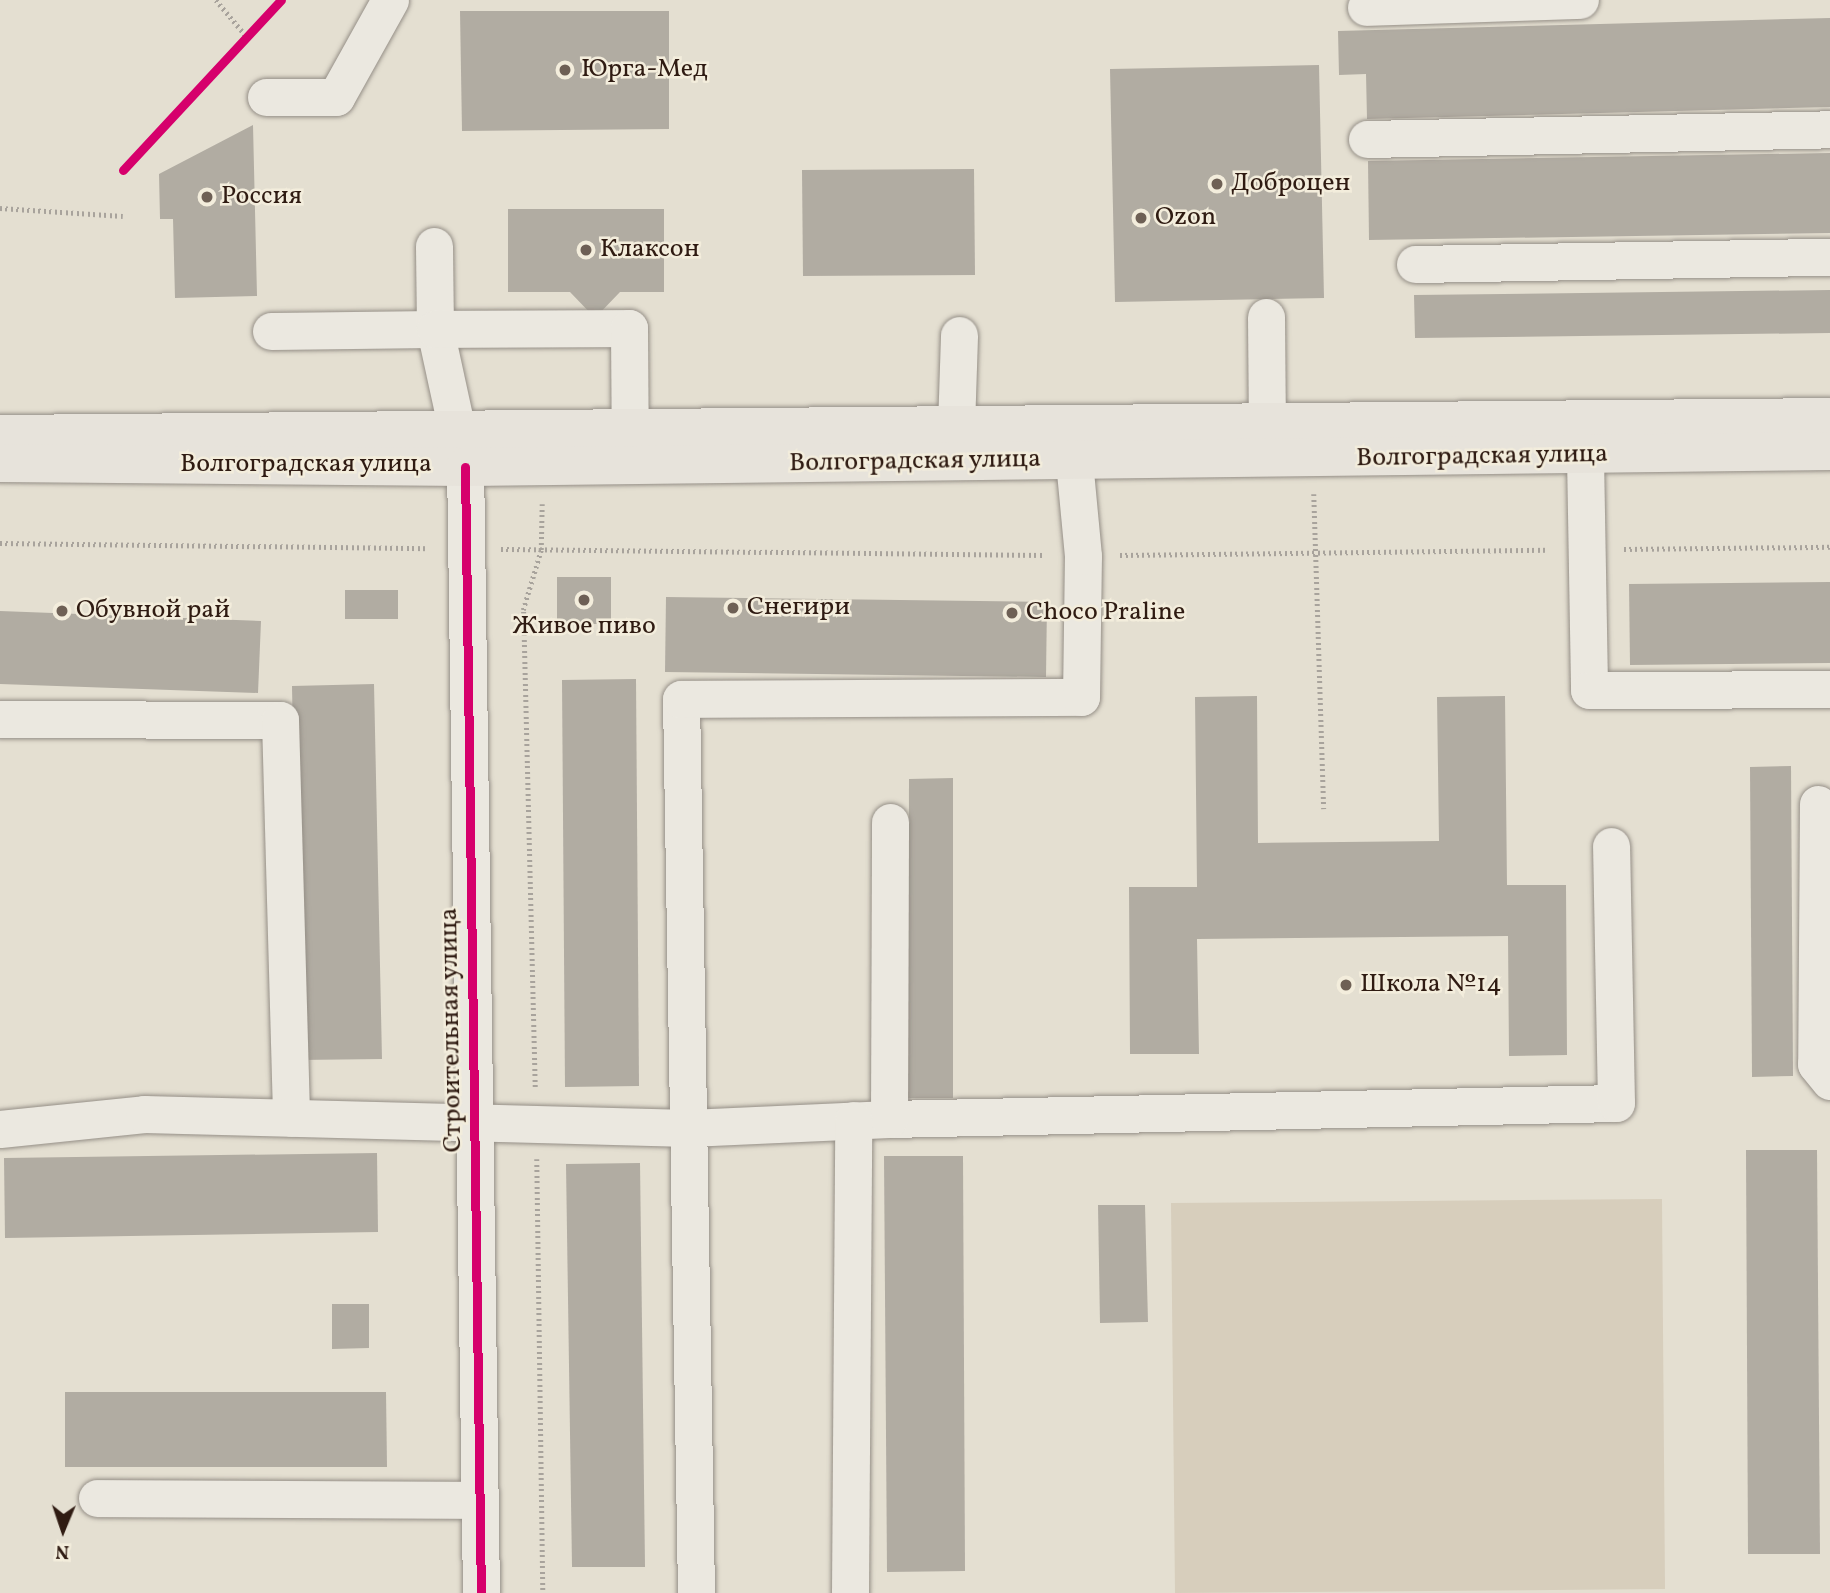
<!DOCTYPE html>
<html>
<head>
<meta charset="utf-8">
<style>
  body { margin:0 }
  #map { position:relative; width:1830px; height:1593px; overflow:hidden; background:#e4dfd1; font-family:Vollkorn,serif }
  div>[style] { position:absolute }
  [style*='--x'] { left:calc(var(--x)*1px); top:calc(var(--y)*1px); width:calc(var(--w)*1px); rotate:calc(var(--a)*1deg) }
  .green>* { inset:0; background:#d7cebc }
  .building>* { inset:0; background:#b1aca2 }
  .path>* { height:4.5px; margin-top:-2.25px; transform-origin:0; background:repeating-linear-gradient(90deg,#a8a39c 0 2px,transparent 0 5.5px) }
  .roads { filter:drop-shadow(0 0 2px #958f87) drop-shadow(0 0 2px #958f87) }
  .minor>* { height:37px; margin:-18.5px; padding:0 18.5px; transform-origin:18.5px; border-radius:18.5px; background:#ebe8e0 }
  .major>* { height:38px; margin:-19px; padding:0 19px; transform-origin:19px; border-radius:19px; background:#e7e3db }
  .cycleway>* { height:9px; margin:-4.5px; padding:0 4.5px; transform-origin:4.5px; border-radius:4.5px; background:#d6006c }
  .dots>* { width:19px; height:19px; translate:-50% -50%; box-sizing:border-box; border:4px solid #f3eddc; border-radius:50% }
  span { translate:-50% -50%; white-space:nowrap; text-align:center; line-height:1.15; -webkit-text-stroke:5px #f3eddc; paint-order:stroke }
  .poi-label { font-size:26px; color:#2f1b12 }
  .left { translate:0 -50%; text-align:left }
  .street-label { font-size:26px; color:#2f1b12 }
  .north { position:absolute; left:28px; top:1495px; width:70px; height:70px; -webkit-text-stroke:5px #f3eddc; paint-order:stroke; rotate:182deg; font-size:19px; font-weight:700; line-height:28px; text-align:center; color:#2f1b12 }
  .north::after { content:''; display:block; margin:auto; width:24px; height:32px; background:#2f1b12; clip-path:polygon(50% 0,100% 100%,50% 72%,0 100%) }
</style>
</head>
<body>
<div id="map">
  <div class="green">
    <div style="clip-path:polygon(1662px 1199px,1665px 1589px,1175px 1593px,1171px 1203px)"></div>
  </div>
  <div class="building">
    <div style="clip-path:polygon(460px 11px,669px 11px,669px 129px,462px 131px)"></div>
    <div style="clip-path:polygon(1830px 18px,1830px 107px,1367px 119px,1366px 74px,1339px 75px,1338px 31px)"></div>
    <div style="clip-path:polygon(1319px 65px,1324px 298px,1115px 302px,1110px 69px)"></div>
    <div style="clip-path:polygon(253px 125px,257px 296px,175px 298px,173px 219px,160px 219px,159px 174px)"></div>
    <div style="clip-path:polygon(1830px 153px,1830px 233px,1369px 240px,1368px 161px)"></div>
    <div style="clip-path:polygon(974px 169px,975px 275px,803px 276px,802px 170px)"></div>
    <div style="clip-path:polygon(508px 209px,664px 209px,664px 292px,620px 292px,595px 318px,570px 292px,508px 292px)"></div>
    <div style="clip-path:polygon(1830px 290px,1830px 333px,1415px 338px,1414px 295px)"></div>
    <div style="clip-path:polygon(557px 577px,611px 577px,611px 624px,557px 624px)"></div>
    <div style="clip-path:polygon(1830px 582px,1830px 663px,1630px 665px,1629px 584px)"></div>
    <div style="clip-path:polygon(345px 590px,398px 590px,398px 619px,345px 619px)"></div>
    <div style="clip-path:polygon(666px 597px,1047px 602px,1046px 677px,665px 672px)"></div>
    <div style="clip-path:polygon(0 611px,261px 621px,258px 693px,0 684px)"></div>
    <div style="clip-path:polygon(636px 679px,639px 1086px,565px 1087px,562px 680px)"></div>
    <div style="clip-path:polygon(374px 684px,382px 1059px,299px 1060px,292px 686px)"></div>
    <div style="clip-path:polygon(1257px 696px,1258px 843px,1439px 841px,1437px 697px,1505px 696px,1507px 885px,1566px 885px,1567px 1055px,1509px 1056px,1508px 936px,1197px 939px,1199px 1054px,1130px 1054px,1129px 887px,1197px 887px,1195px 697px)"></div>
    <div style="clip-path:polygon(1791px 766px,1793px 1076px,1752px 1077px,1750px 767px)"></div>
    <div style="clip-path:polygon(953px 778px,953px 1098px,908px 1098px,909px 779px)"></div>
    <div style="clip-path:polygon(1746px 1150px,1817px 1150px,1820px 1554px,1748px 1554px)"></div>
    <div style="clip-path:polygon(377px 1153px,378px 1232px,5px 1238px,4px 1158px)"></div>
    <div style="clip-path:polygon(884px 1156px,963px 1156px,965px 1571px,887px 1572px)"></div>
    <div style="clip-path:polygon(640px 1163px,645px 1567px,572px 1567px,566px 1164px)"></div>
    <div style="clip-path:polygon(1098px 1205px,1145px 1205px,1148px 1322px,1100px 1323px)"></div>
    <div style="clip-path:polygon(332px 1304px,369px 1304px,369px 1348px,332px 1349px)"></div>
    <div style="clip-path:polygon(65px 1392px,386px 1392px,387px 1467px,65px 1467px)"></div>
  </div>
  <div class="path">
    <div style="--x:216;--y:0;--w:48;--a:50"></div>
    <div style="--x:0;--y:208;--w:123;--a:3.7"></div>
    <div style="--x:1314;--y:494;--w:315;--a:88.2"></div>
    <div style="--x:0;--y:543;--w:429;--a:0.7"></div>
    <div style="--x:501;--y:549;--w:544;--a:0.63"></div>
    <div style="--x:1624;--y:549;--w:206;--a:-0.6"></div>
    <div style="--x:1120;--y:555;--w:429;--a:-0.7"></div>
    <div style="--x:535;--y:1087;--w:477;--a:-91.4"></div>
    <div style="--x:523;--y:610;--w:63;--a:-73.3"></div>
    <div style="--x:541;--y:550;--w:46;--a:-88.8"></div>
    <div style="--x:537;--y:1159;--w:434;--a:89.2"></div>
  </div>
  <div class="roads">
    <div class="minor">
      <div style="--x:1366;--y:7;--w:214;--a:-1.9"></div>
      <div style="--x:266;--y:97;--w:70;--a:0"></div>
      <div style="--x:336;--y:97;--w:111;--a:-60.9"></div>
      <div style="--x:1367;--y:139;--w:463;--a:-1.2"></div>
      <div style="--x:1415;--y:264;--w:415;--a:-1"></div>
      <div style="--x:1266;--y:317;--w:105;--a:89.5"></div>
      <div style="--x:271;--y:331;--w:164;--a:-0.7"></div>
      <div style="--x:435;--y:329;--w:83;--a:-90.7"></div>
      <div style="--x:1585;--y:456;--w:234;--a:89"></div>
      <div style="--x:1589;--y:690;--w:241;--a:-0.2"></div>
      <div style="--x:955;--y:457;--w:122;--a:-88.1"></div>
      <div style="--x:0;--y:719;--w:280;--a:0.2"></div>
      <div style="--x:280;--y:720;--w:398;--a:88.4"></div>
      <div style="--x:1818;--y:804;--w:260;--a:90.4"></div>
      <div style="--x:1816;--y:1064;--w:22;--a:51"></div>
      <div style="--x:889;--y:1119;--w:727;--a:-1.26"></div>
      <div style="--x:1616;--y:1103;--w:257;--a:-91.1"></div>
      <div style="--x:0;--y:1129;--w:145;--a:-5.9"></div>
      <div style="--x:144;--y:1114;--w:545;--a:1.47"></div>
      <div style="--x:689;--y:1128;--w:200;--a:-2.6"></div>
      <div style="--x:889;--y:1119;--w:297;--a:-89.8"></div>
      <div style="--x:97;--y:1498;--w:382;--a:0.3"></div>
      <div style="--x:481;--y:1593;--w:1126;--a:-90.81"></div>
      <div style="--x:465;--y:467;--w:141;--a:-102.3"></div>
      <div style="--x:435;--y:329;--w:194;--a:-0.3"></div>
      <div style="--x:629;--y:328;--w:130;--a:89.6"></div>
      <div style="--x:696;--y:1593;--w:894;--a:-90.96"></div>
      <div style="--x:681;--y:699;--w:400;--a:-0.3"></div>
      <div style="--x:1081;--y:697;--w:141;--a:-89.2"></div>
      <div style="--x:1083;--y:556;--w:95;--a:-95.4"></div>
      <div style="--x:850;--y:1593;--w:473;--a:-89.6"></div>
    </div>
    <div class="major">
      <div style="--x:0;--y:434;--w:1830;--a:-0.53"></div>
      <div style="--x:0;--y:463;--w:465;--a:0.5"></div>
      <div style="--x:465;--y:467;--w:1365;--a:-0.67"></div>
    </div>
  </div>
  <div class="cycleway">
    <div style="--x:123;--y:170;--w:232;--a:-47.1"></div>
    <div style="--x:465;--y:467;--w:1126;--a:89.19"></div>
  </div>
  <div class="dots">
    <div style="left:565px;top:70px;background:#6e6055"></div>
    <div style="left:1217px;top:184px;background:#6e6055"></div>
    <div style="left:207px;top:197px;background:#6e6055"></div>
    <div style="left:1141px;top:218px;background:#6e6055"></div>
    <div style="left:586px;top:250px;background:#6e6055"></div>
    <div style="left:584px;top:600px;background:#6e6055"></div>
    <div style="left:733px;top:608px;background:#6e6055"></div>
    <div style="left:62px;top:611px;background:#6e6055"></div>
    <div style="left:1012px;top:613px;background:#6e6055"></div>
    <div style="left:1346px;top:985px;background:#6e6055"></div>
  </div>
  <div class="poi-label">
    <span class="left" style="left:581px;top:70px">Юрга-Мед</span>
    <span class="left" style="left:1231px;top:184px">Доброцен</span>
    <span class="left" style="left:221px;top:197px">Россия</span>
    <span class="left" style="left:1155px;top:218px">Ozon</span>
    <span class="left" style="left:600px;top:250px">Клаксон</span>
    <span class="left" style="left:747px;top:608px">Снегири</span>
    <span class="left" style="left:76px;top:611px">Обувной рай</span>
    <span class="left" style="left:1026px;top:613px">Choco Praline</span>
    <span style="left:584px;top:627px">Живое пиво</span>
    <span class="left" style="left:1360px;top:985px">Школа №14</span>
  </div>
  <div class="street-label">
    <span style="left:1482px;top:457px;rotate:-1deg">Волгоградская улица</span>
    <span style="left:915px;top:462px;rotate:-1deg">Волгоградская улица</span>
    <span style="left:306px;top:465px">Волгоградская улица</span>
    <span style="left:452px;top:1030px;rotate:-91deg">Строительная улица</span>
  </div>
  <div class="north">N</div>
</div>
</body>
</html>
